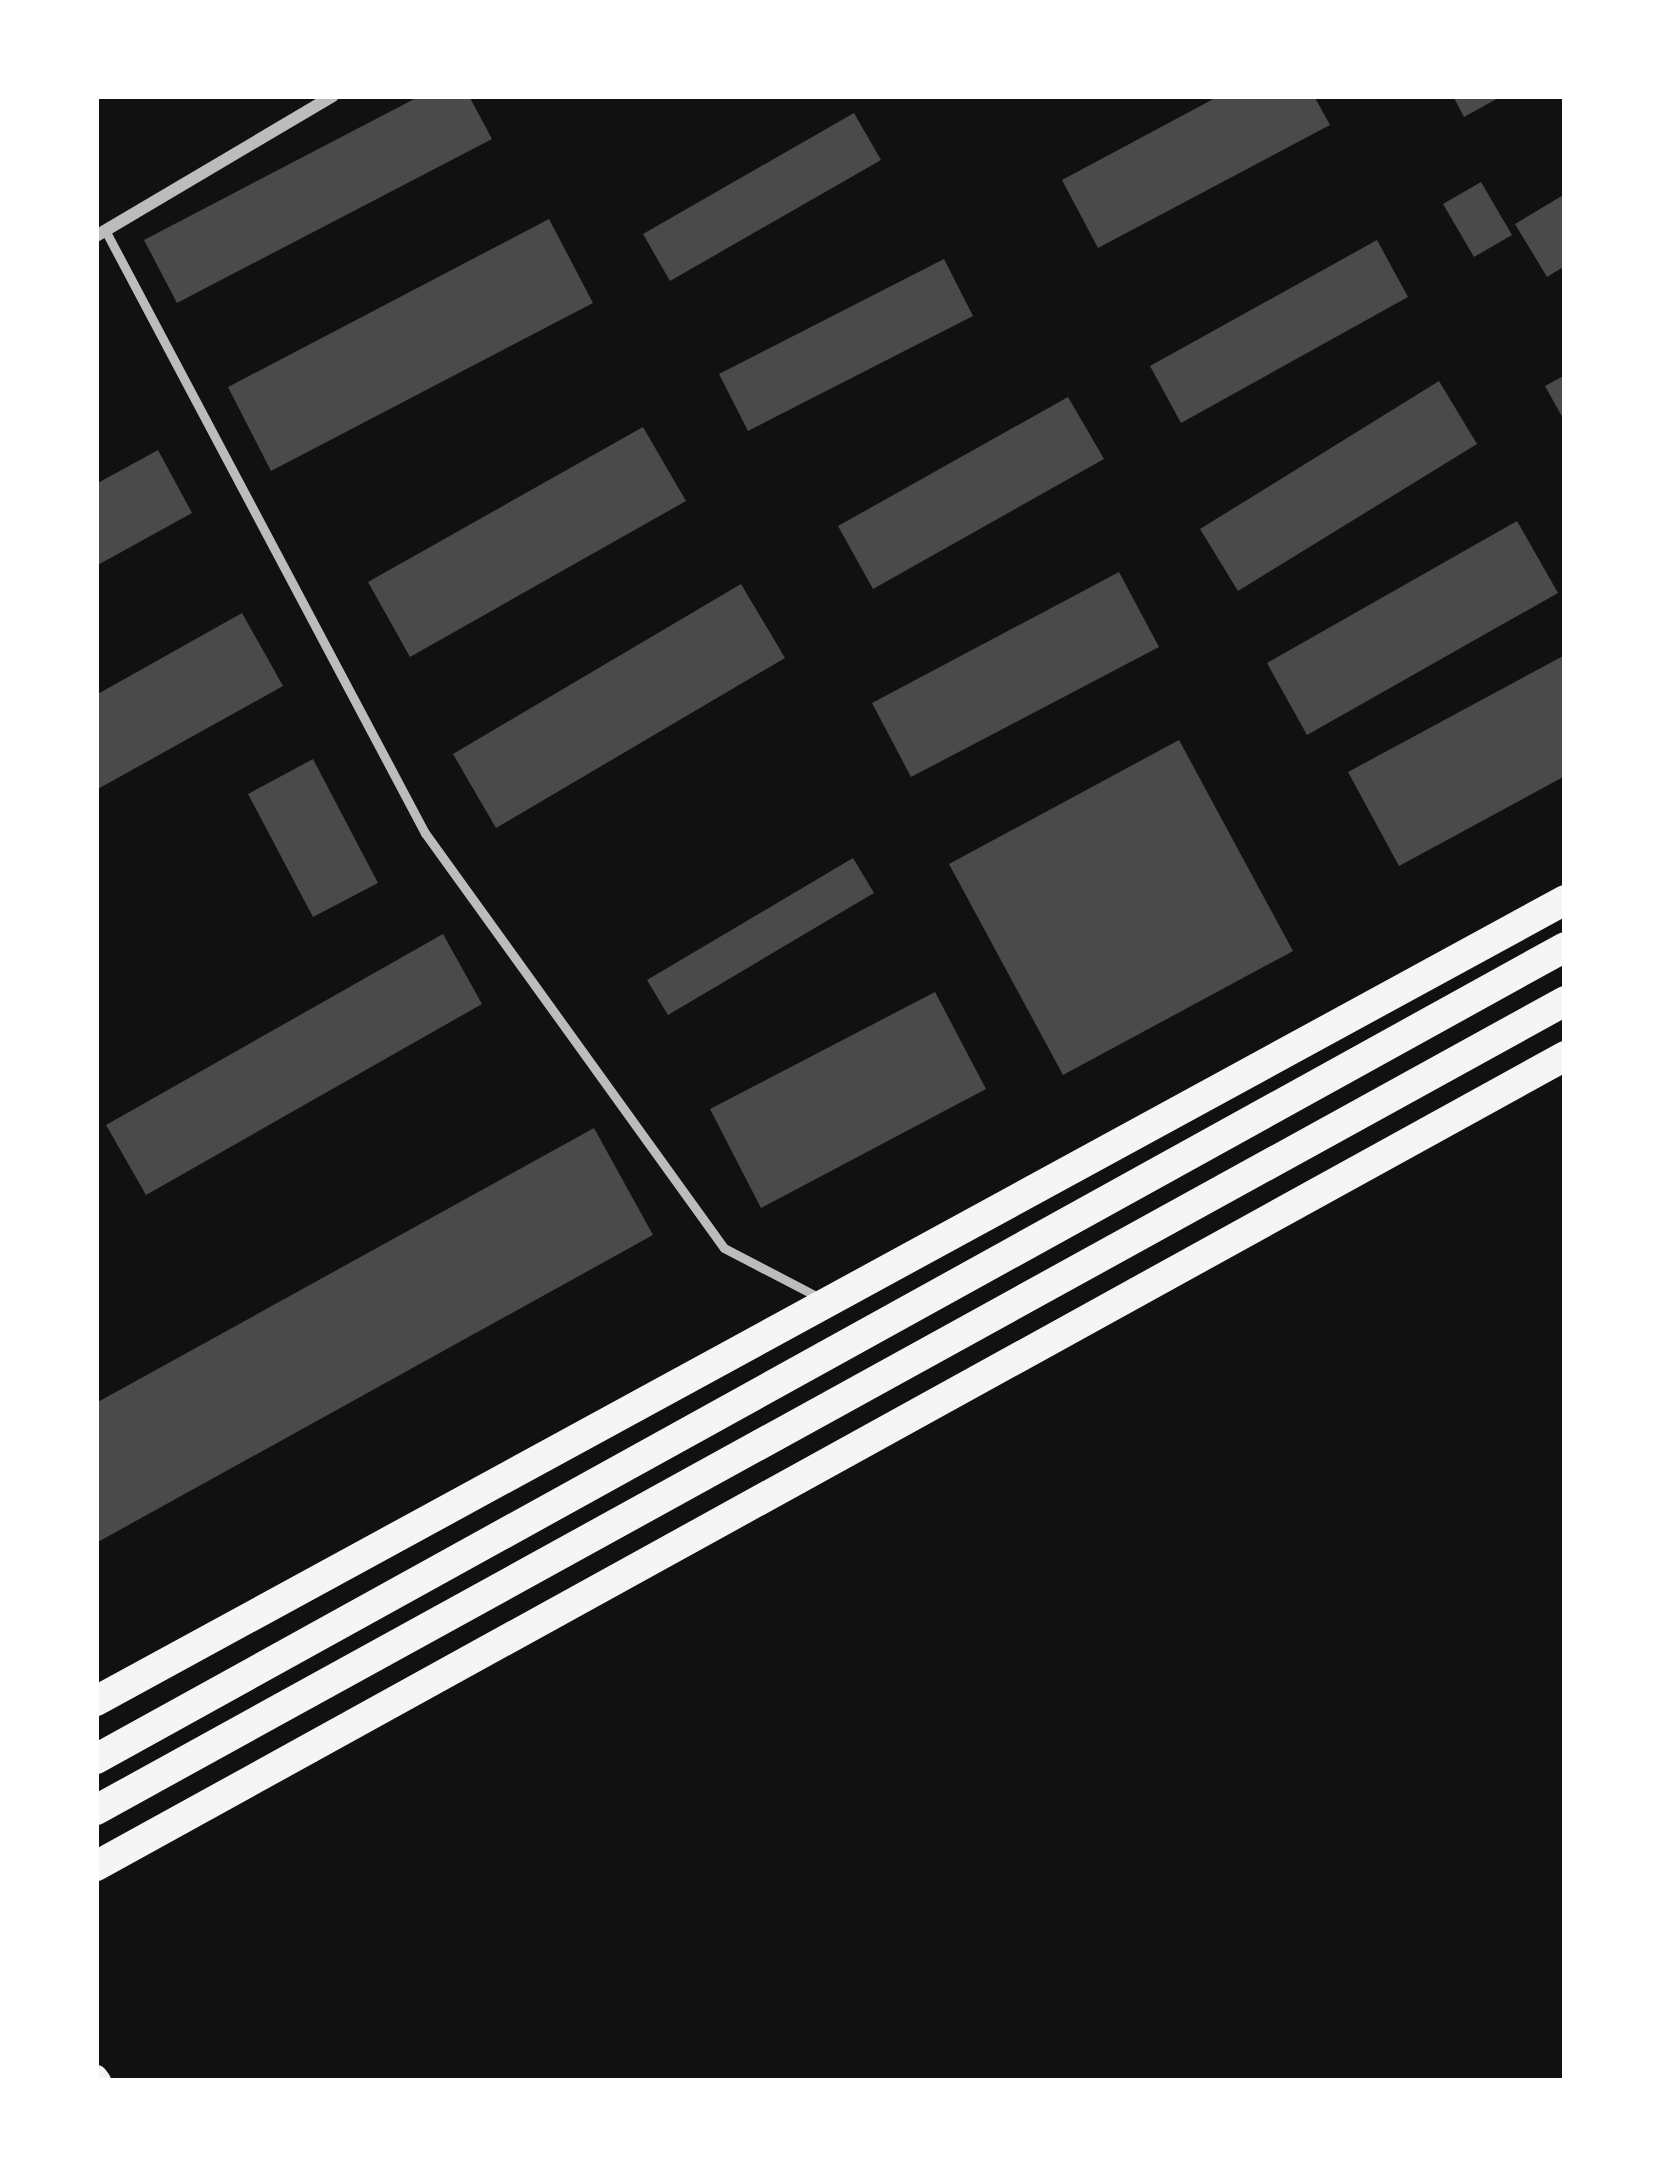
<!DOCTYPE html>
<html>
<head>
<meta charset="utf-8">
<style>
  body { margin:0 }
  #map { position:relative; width:1661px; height:2177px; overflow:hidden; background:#111; font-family:"Work Sans",sans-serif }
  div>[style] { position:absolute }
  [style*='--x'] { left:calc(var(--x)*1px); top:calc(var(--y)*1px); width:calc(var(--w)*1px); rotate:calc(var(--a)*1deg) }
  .building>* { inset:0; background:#4a4a4a }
  .service>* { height:9px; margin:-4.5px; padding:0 4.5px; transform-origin:4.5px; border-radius:4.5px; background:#bcbcbc }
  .minor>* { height:12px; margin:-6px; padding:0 6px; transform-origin:6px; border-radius:6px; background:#bcbcbc }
  .secondary>* { height:24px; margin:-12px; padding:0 12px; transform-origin:12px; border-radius:12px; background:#f5f5f5 }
  .primary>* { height:30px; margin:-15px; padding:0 15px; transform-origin:15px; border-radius:15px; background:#f5f5f5 }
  span { translate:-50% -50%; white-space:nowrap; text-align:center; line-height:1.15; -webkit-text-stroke:12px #fff; paint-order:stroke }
  .frame { position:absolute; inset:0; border:99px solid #fff; pointer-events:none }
</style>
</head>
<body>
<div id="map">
  <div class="building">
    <div style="clip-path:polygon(420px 96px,469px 96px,492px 139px,177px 303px,144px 240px)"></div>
    <div style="clip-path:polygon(1219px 96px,1314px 96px,1330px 125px,1098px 248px,1062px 180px)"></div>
    <div style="clip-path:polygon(1453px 96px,1502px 96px,1464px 117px)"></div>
    <div style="clip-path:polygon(854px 113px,881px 160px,670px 281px,643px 234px)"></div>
    <div style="clip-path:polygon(1481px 182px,1512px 235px,1474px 257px,1443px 204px)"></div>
    <div style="clip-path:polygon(1565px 194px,1565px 266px,1547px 277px,1515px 224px)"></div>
    <div style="clip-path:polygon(549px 219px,593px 303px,271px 471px,228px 387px)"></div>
    <div style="clip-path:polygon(1377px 240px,1408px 297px,1181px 423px,1150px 366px)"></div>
    <div style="clip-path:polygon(944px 259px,973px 316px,748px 431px,719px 374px)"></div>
    <div style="clip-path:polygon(1565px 375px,1565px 422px,1545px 386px)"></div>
    <div style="clip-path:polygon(1439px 381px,1477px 444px,1238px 591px,1200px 529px)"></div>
    <div style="clip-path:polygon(1068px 397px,1104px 459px,873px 589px,838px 526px)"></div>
    <div style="clip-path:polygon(643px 427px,686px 501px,410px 657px,368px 582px)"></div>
    <div style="clip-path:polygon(158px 450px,192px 513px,96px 566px,96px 484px)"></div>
    <div style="clip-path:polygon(1517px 521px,1558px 593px,1307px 735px,1267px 663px)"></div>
    <div style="clip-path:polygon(1119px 572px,1159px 647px,911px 777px,872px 703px)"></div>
    <div style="clip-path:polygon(741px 584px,785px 658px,496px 828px,453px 754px)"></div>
    <div style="clip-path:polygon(242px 613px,283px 686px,96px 790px,96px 695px)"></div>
    <div style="clip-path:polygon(1565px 655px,1565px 776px,1399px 866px,1348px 772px)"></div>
    <div style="clip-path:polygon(1179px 740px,1293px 951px,1063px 1075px,949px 864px)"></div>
    <div style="clip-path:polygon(313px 759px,378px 883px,313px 917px,248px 794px)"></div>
    <div style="clip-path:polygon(853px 858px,874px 893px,668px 1015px,647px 980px)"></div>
    <div style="clip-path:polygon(443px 934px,482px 1004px,146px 1195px,106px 1125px)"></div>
    <div style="clip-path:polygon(935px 992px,986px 1089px,761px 1208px,710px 1109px)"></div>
    <div style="clip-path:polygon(594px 1128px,653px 1235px,96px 1543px,96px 1403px)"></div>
  </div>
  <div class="service">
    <div style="--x:105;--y:230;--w:683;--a:62.05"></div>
    <div style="--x:425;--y:833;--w:511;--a:54.23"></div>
    <div style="--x:724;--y:1248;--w:108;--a:27.5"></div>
  </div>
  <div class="minor">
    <div style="--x:96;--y:236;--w:275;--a:-30.6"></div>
  </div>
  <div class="secondary">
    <div style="--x:96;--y:2077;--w:5;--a:53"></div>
  </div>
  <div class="primary">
    <div style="--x:96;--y:1701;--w:1673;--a:-28.6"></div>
    <div style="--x:96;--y:1759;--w:1678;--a:-28.93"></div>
    <div style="--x:96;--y:1810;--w:1677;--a:-28.84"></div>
    <div style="--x:96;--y:1866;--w:1678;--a:-28.87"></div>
  </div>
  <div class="frame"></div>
</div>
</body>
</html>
